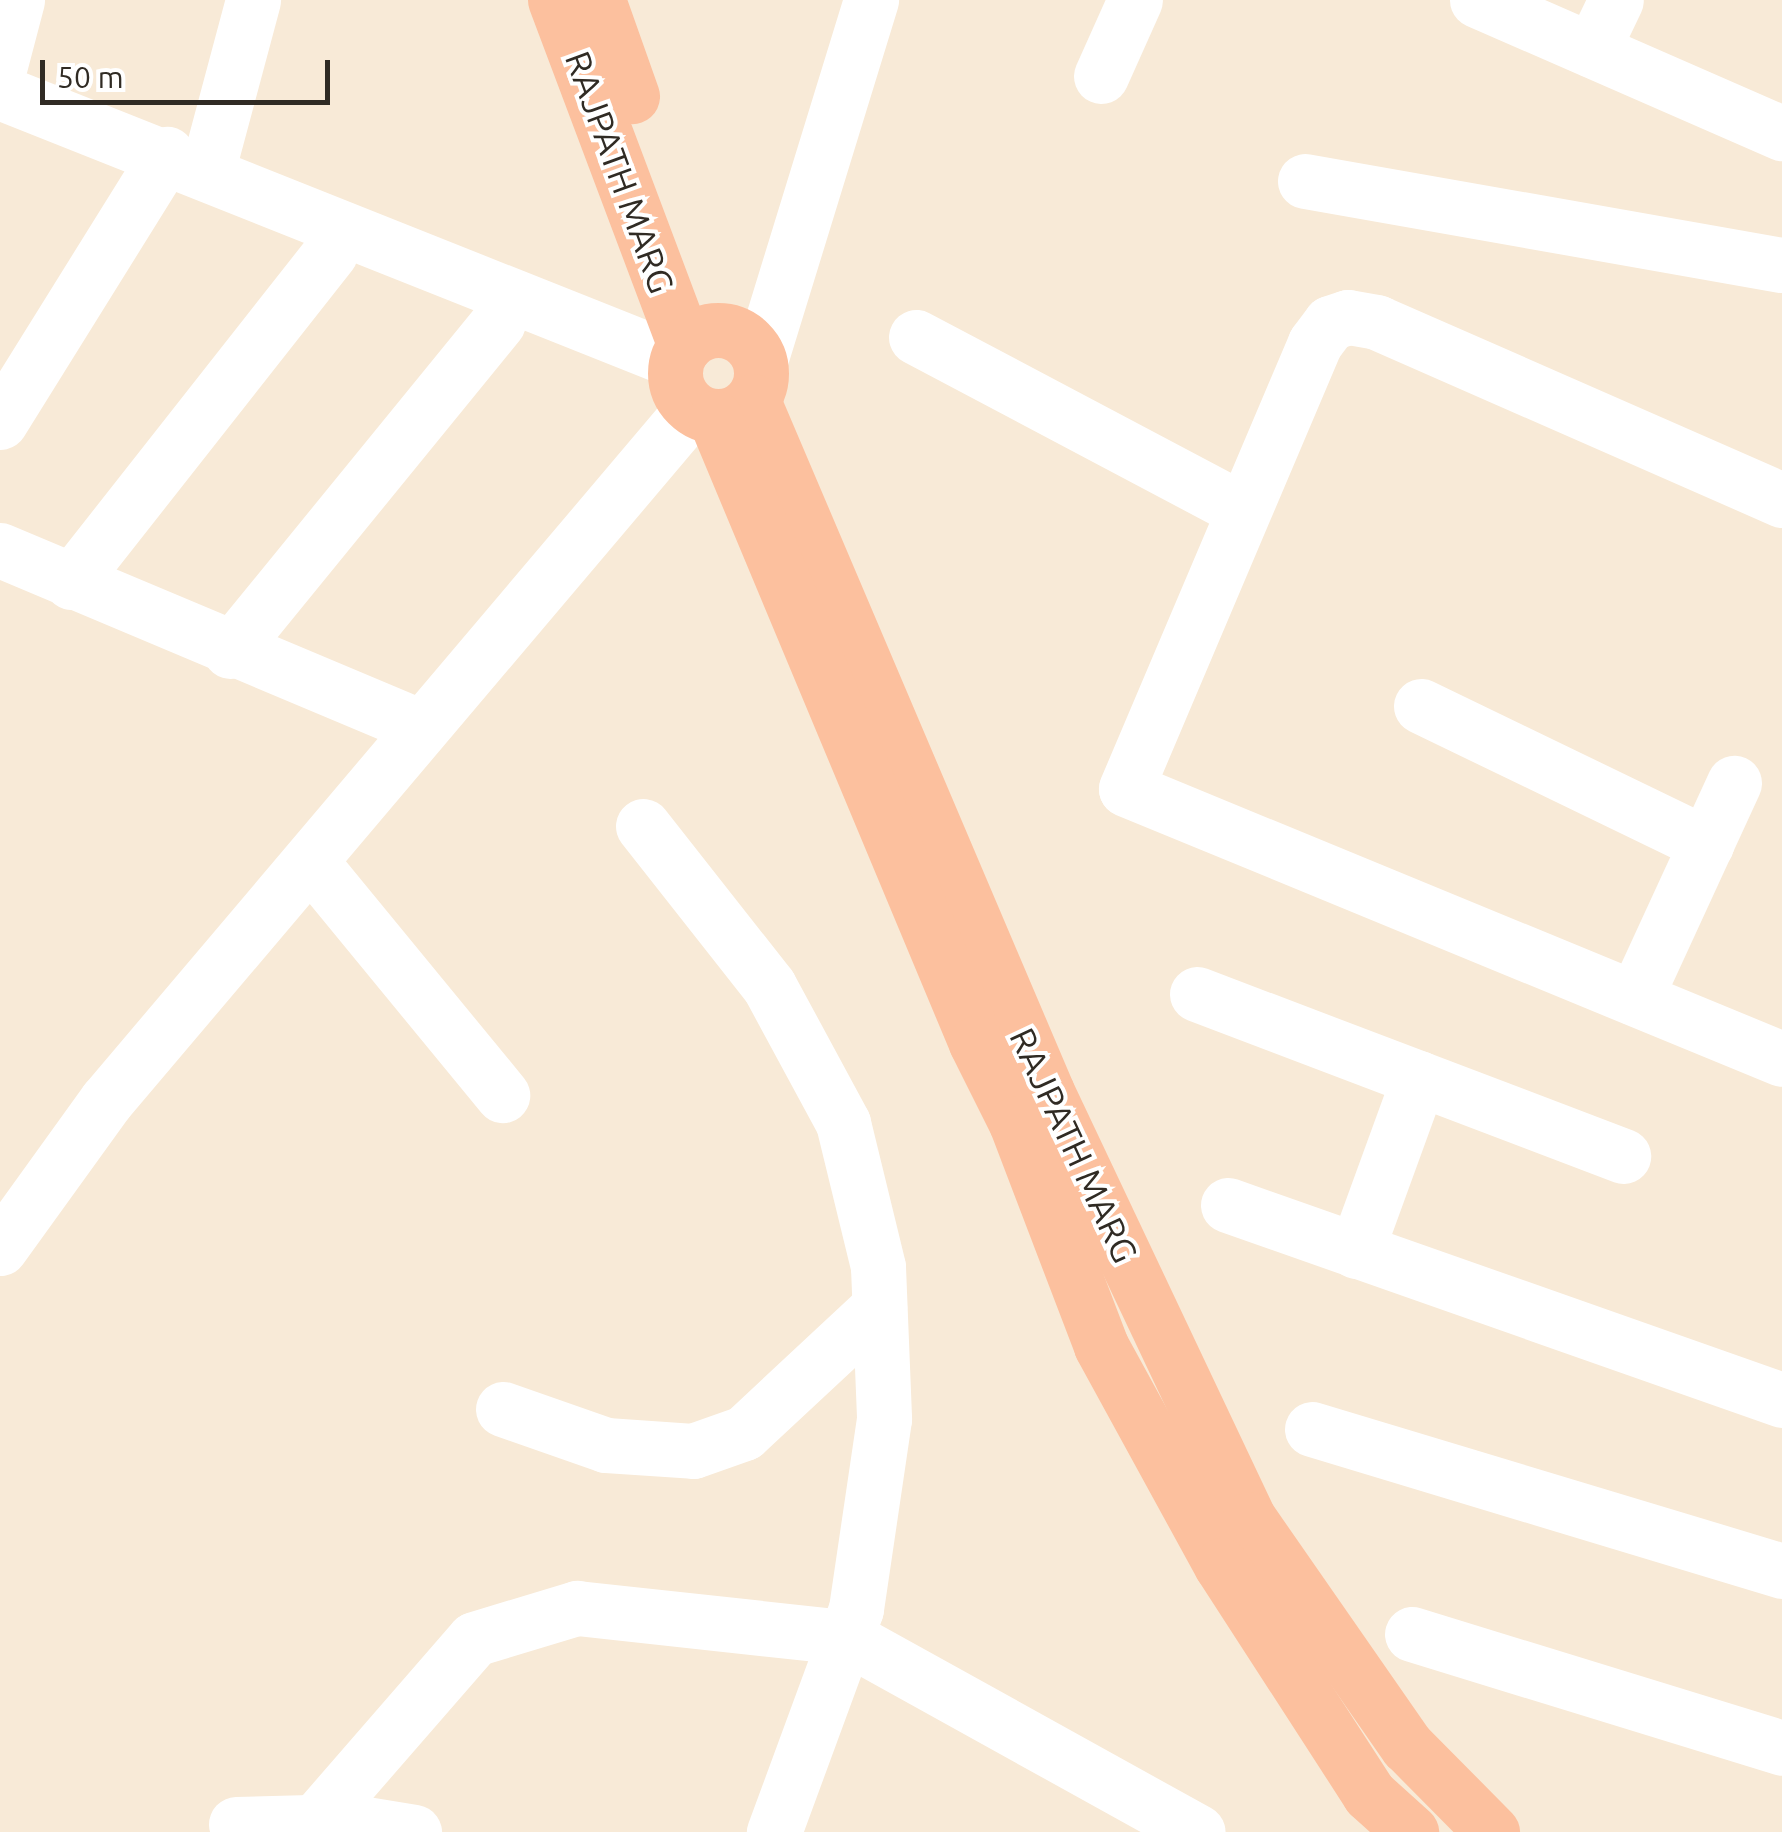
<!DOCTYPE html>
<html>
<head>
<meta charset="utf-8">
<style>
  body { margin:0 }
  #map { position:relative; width:1782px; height:1832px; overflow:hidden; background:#f8ead7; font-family:Ubuntu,sans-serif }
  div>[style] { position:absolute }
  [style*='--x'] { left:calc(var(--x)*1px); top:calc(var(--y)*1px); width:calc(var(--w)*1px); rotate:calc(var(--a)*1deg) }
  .minor>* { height:55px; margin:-27.5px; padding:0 27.5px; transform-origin:27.5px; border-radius:27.5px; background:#fff }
  .major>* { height:55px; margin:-27.5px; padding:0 27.5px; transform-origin:27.5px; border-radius:27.5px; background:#fcc09e }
  .major>.ring { margin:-27.5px; padding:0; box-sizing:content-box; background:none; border:55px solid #fcc09e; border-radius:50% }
  span { translate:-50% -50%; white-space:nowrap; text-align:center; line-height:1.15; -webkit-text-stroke:8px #fff; paint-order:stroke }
  .street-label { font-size:35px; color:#302b24 }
  .scale { position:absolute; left:40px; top:60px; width:290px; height:45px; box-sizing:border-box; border:5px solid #302b24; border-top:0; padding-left:12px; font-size:30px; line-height:35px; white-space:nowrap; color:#302b24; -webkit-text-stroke:8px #fff; paint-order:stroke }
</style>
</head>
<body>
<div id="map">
  <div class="minor">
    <div style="--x:1477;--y:0;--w:333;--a:23.6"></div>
    <div style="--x:1592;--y:50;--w:55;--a:-64.4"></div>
    <div style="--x:0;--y:65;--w:67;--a:-75.3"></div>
    <div style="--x:1101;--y:76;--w:83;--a:-65.9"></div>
    <div style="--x:0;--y:92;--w:728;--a:21.7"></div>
    <div style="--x:207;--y:172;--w:178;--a:-75"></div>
    <div style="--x:1305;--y:181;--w:484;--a:10"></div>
    <div style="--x:916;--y:337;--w:370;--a:27.9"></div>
    <div style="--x:760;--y:361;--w:378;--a:-72.9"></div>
    <div style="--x:0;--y:422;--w:316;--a:-58.1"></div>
    <div style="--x:1782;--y:500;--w:442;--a:-156.3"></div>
    <div style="--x:1377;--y:322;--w:29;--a:-170"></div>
    <div style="--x:1348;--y:317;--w:19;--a:162"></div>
    <div style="--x:1330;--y:323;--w:25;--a:127"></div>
    <div style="--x:1315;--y:343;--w:484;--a:113"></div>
    <div style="--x:1126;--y:789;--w:709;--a:22.37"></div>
    <div style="--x:0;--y:550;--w:457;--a:22.8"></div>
    <div style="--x:71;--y:582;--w:419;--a:-51.8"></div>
    <div style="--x:230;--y:651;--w:424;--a:-50.8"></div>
    <div style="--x:1421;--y:706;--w:317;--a:25.8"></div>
    <div style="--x:643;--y:826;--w:204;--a:51.8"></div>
    <div style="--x:769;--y:986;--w:156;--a:61.6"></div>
    <div style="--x:843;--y:1123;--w:148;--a:76.3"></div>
    <div style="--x:878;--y:1267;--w:152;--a:87.7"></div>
    <div style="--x:884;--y:1419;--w:192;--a:98.4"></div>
    <div style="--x:856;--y:1609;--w:238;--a:110.2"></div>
    <div style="--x:310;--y:861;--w:303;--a:50.6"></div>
    <div style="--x:1197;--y:994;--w:456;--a:20.8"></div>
    <div style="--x:1635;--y:998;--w:237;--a:-65.3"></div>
    <div style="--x:1228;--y:1205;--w:587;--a:19.39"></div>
    <div style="--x:0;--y:1248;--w:181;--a:-54.2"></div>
    <div style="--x:106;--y:1101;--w:907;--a:-49.74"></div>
    <div style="--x:1356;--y:1251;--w:184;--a:-70"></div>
    <div style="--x:503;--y:1409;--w:109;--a:19.3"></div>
    <div style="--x:606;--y:1445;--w:87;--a:3.9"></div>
    <div style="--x:693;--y:1451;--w:54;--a:-19.4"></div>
    <div style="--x:744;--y:1433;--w:185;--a:-43"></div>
    <div style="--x:1312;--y:1429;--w:491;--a:16.8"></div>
    <div style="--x:1412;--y:1634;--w:387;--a:17.1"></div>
    <div style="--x:315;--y:1822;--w:242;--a:-49"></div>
    <div style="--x:474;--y:1639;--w:108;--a:-16.8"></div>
    <div style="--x:577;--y:1608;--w:271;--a:6.2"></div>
    <div style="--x:846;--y:1637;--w:402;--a:29"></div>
    <div style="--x:236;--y:1824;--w:111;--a:-1.5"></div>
    <div style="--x:347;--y:1821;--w:68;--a:9.3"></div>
  </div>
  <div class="major">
    <div style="--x:555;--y:0;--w:369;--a:69.4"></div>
    <div style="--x:598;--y:0;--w:102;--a:70.5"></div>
    <div class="ring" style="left:675px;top:330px;width:31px;height:31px"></div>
    <div style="--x:753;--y:401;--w:751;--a:66.95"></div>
    <div style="--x:1047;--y:1092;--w:472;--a:64.7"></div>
    <div style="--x:1249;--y:1519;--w:277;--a:55.2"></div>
    <div style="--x:1407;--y:1746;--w:121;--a:45.3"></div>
    <div style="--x:715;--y:418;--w:677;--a:67.33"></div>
    <div style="--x:976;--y:1043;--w:89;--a:63.4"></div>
    <div style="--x:1016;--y:1123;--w:239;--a:69.1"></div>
    <div style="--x:1101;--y:1346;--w:250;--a:61.3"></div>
    <div style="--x:1221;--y:1565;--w:273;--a:57.1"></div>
    <div style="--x:1369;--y:1794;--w:57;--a:42.1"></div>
  </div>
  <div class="street-label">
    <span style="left:620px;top:172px;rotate:70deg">RAJPATH MARG</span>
    <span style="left:1074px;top:1145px;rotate:65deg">RAJPATH MARG</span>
  </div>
  <div class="scale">50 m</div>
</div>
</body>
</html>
